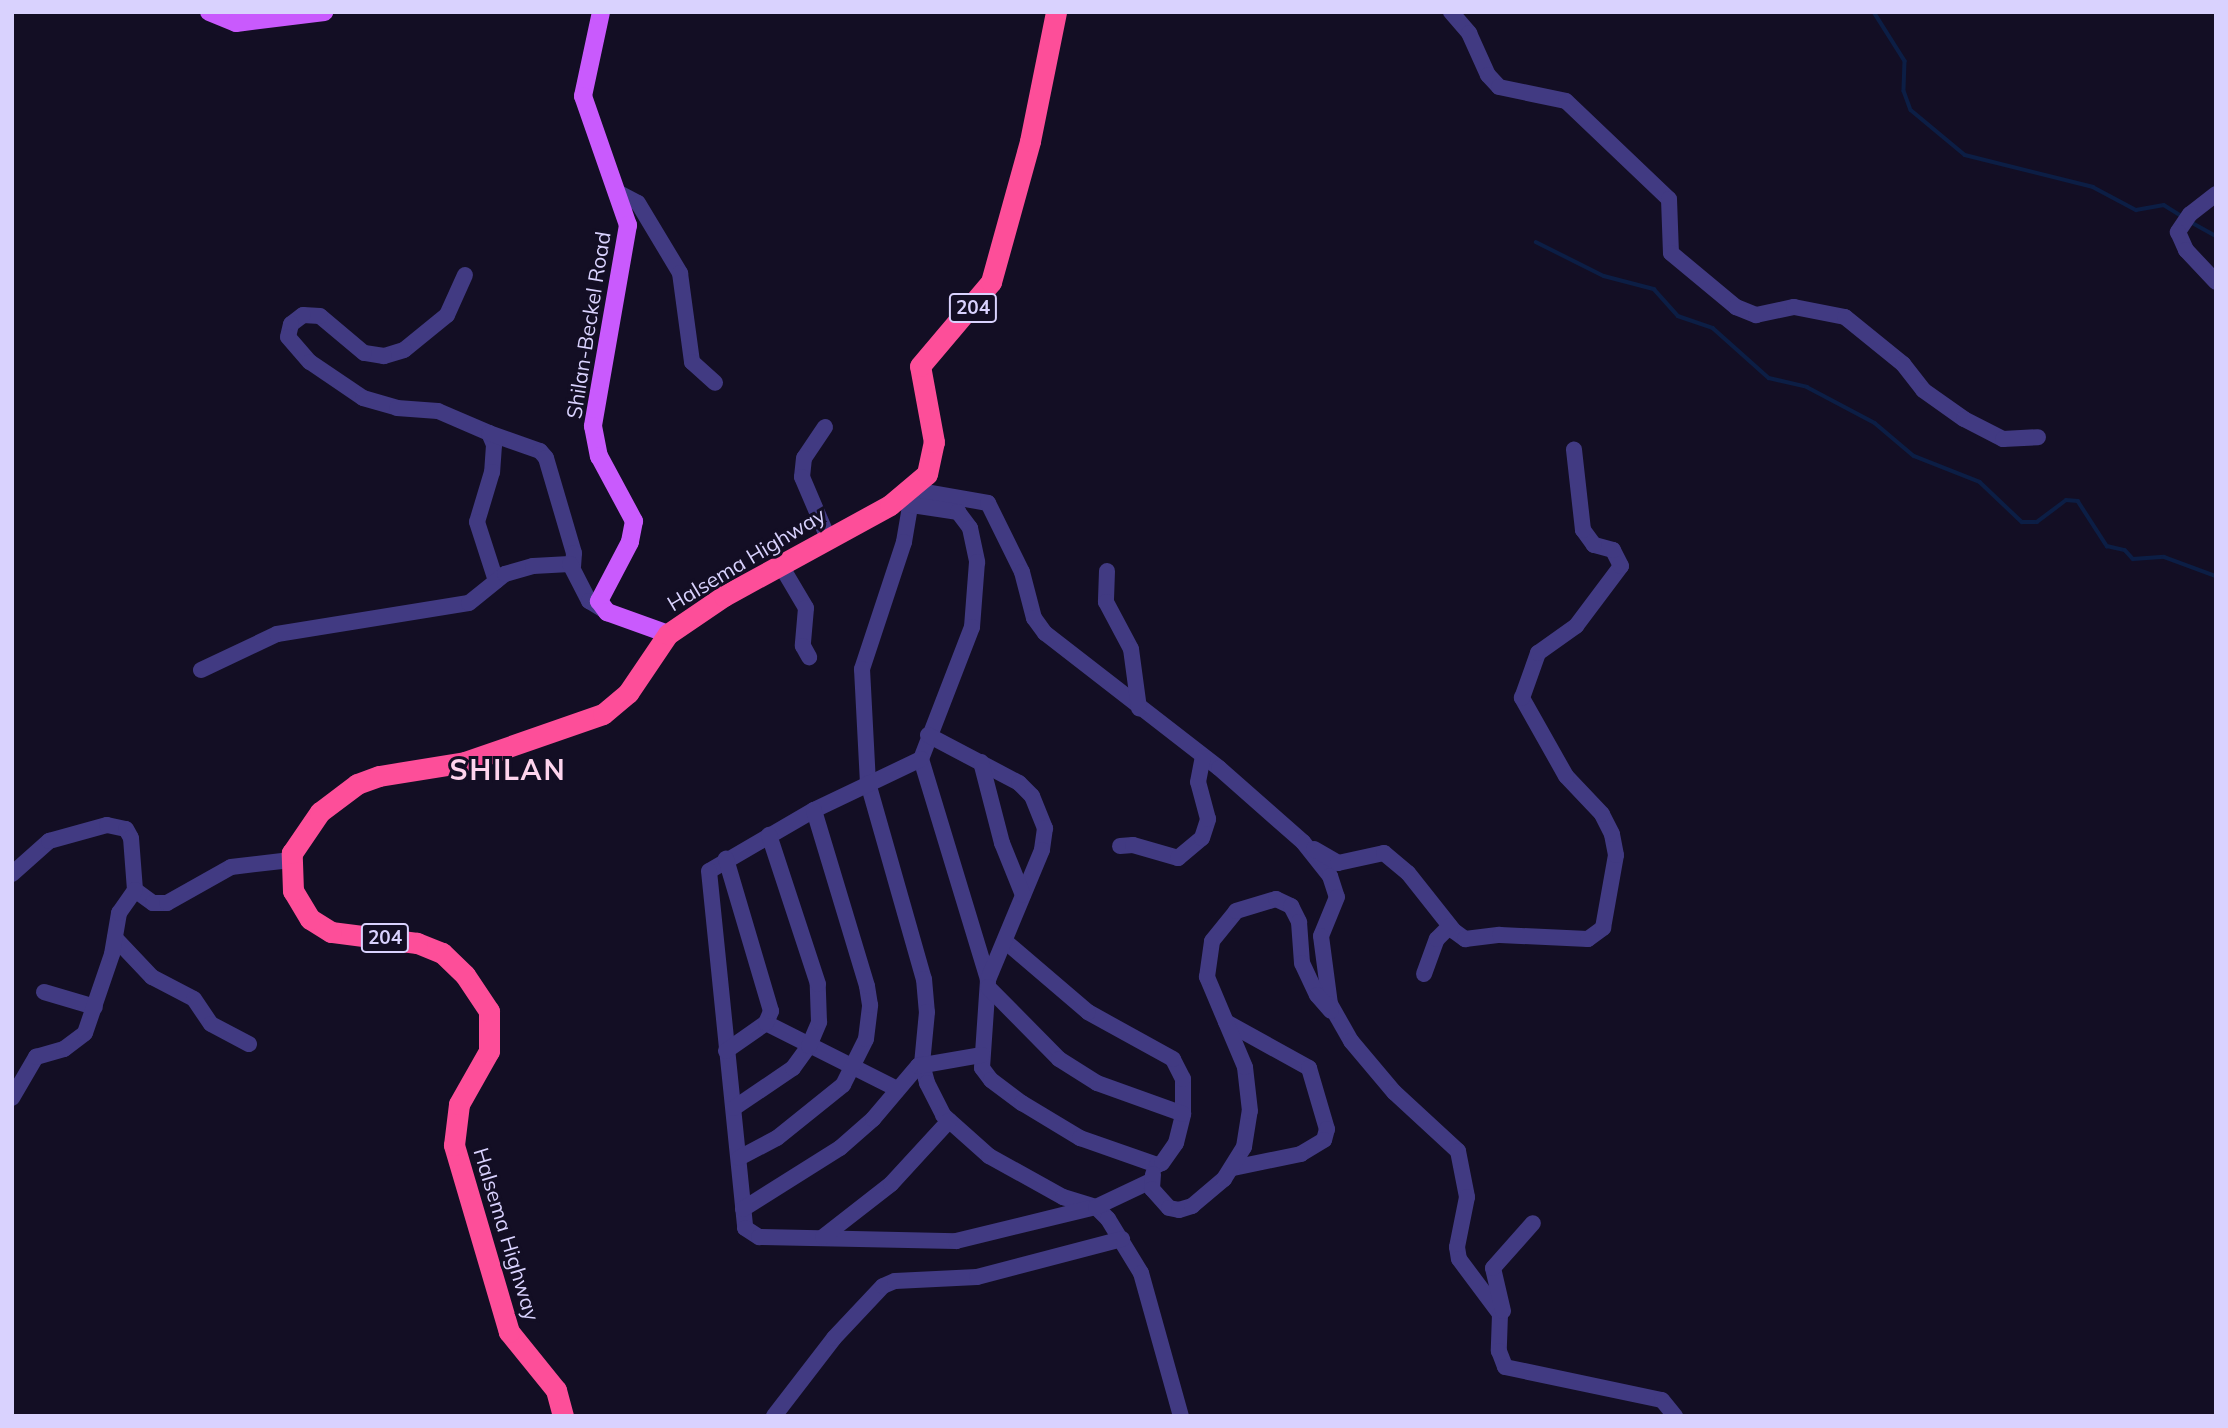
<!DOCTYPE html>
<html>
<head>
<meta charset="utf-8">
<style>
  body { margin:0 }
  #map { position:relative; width:2228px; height:1428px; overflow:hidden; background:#130e24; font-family:Mulish,sans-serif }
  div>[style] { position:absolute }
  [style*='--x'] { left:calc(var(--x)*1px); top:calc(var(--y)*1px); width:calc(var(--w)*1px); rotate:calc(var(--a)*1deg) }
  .stream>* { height:3.5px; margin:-1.75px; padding:0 1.75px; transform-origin:1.75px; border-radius:1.75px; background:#0c1e45 }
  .minor>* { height:16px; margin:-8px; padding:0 8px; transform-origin:8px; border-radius:8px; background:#413a82 }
  .major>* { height:18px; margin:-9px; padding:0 9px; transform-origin:9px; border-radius:9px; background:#c95afd }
  .highway>* { height:21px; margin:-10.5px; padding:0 10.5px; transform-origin:10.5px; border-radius:10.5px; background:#fd4e99 }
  span { translate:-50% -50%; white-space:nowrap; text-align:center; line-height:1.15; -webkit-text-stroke:6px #130e24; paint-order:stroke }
  .shield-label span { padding:2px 5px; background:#130e24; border:2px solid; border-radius:5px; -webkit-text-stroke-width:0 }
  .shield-label { font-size:19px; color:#d9d2fe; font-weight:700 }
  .street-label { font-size:21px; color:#d9d2fe }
  .district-label { font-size:28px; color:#fed4ed; font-weight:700; letter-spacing:2px }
  .frame { position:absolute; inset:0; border:14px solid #d9d2fe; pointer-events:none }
</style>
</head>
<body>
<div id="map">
  <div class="stream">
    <div style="--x:1874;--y:12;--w:58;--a:57.7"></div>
    <div style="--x:1905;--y:61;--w:30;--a:92"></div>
    <div style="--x:1904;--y:91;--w:20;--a:70"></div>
    <div style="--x:1911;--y:110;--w:70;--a:39.8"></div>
    <div style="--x:1965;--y:155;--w:132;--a:14"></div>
    <div style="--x:2093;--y:187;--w:49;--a:28.1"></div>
    <div style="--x:2136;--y:210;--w:28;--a:-10"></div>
    <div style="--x:2164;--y:205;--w:22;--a:32"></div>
    <div style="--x:2189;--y:221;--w:31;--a:29"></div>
    <div style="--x:1536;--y:242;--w:76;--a:26.6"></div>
    <div style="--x:1604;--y:276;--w:52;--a:14.6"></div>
    <div style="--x:1654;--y:289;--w:36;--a:48"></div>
    <div style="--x:1678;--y:316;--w:37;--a:19"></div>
    <div style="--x:1713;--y:328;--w:75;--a:41.8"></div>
    <div style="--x:1769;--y:378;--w:39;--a:13"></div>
    <div style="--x:1807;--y:387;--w:77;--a:27.9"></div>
    <div style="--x:1875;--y:423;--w:51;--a:40.2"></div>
    <div style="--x:1914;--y:456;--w:71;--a:21.5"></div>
    <div style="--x:1980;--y:482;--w:58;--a:43.6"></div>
    <div style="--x:2022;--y:522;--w:15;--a:0"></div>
    <div style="--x:2037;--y:522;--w:36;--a:-37"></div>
    <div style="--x:2066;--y:500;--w:12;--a:5"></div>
    <div style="--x:2078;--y:501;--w:54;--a:57.2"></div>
    <div style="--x:2107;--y:546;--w:18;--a:13"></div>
    <div style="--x:2125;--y:550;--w:12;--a:48"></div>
    <div style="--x:2133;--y:559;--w:31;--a:-4"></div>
    <div style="--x:2164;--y:557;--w:55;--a:20.1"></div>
  </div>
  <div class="minor">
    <div style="--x:1451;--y:12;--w:28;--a:49"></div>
    <div style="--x:1469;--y:33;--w:46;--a:65.7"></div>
    <div style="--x:1488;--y:75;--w:16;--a:47"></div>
    <div style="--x:1499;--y:87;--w:68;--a:11.8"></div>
    <div style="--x:1566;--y:101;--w:142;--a:43.6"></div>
    <div style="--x:1669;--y:199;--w:54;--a:87.9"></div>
    <div style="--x:1671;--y:253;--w:85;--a:39.7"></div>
    <div style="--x:1736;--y:307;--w:22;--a:22"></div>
    <div style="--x:1756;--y:315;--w:39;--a:-12"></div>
    <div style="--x:1794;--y:307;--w:52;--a:11.1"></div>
    <div style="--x:1845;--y:317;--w:75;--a:39"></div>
    <div style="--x:1903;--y:364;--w:33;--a:52"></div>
    <div style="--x:1923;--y:390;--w:50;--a:35.3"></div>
    <div style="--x:1964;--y:419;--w:44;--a:27.1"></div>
    <div style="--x:2003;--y:439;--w:35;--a:-3"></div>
    <div style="--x:619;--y:193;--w:21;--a:28"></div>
    <div style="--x:638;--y:203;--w:82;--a:59"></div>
    <div style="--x:680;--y:273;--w:90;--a:82.3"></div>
    <div style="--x:692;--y:362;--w:31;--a:42"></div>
    <div style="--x:2216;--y:194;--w:33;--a:142"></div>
    <div style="--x:2190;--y:214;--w:22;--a:124"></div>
    <div style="--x:2178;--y:232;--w:20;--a:66"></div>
    <div style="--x:2186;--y:250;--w:44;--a:46.8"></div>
    <div style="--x:465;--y:275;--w:44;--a:114.2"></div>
    <div style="--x:447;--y:315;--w:55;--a:140.9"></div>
    <div style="--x:404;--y:350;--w:21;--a:163"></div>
    <div style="--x:384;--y:356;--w:20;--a:-171"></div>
    <div style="--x:364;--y:353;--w:57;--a:-139.9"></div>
    <div style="--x:320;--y:316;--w:17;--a:-177"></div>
    <div style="--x:303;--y:315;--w:15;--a:143"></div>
    <div style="--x:291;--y:324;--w:13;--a:103"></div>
    <div style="--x:288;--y:337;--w:33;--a:49"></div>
    <div style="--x:310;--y:362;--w:64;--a:34.2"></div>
    <div style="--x:363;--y:398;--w:35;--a:16"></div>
    <div style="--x:397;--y:408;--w:41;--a:4.2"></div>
    <div style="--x:438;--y:411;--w:56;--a:23.3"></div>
    <div style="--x:489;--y:433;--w:13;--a:67"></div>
    <div style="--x:494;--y:445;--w:27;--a:94"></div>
    <div style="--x:492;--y:472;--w:52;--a:106.7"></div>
    <div style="--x:477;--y:522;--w:62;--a:72.1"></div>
    <div style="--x:825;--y:427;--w:37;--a:124"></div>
    <div style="--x:804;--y:458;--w:19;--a:96"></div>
    <div style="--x:802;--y:477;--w:66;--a:66.9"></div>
    <div style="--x:489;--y:433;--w:54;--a:19.4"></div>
    <div style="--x:540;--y:451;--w:9;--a:49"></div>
    <div style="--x:546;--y:458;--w:99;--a:73.6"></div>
    <div style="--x:574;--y:553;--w:13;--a:94"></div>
    <div style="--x:916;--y:485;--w:11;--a:38"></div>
    <div style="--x:925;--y:492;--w:64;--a:9.9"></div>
    <div style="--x:988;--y:503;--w:77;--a:63.8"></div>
    <div style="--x:1022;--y:572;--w:48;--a:75.4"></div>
    <div style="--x:1034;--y:618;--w:19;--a:54"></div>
    <div style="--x:1045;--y:633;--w:220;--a:37.8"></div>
    <div style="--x:1219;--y:768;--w:112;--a:41.4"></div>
    <div style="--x:1303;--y:842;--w:43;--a:51.5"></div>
    <div style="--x:1330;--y:876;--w:22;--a:72"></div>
    <div style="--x:1337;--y:897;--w:42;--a:112.3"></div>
    <div style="--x:1321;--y:936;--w:69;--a:82.5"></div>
    <div style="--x:1330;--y:1004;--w:43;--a:60.4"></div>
    <div style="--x:1351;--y:1041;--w:67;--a:49.9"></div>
    <div style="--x:1394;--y:1092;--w:87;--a:42.7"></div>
    <div style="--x:1458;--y:1151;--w:47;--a:78.9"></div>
    <div style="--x:1467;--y:1197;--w:51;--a:101.3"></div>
    <div style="--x:1457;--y:1247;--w:12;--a:81"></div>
    <div style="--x:1459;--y:1259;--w:69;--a:53.3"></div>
    <div style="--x:1500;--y:1314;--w:37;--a:92"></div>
    <div style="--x:1499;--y:1351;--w:17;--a:69"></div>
    <div style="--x:1505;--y:1367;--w:160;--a:11.9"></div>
    <div style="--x:1662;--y:1400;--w:21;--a:51"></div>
    <div style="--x:912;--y:495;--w:48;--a:99.7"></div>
    <div style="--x:904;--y:542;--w:134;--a:108.3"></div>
    <div style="--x:862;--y:669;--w:114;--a:87"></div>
    <div style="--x:868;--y:783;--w:204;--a:74.1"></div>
    <div style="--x:924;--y:979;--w:33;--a:85"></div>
    <div style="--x:927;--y:1012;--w:52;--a:95.5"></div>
    <div style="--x:922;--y:1064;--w:20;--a:75"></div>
    <div style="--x:927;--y:1083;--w:36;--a:63"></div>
    <div style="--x:943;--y:1115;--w:62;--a:41.7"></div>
    <div style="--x:989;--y:1156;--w:85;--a:29"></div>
    <div style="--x:1063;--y:1197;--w:34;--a:17"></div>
    <div style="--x:1096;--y:1207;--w:17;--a:45"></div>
    <div style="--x:1108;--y:1219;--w:63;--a:58.6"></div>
    <div style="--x:1141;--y:1273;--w:148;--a:74.4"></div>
    <div style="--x:912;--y:505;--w:47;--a:8.7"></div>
    <div style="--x:958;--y:512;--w:20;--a:53"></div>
    <div style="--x:970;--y:528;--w:35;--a:78"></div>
    <div style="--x:977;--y:562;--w:65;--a:94.4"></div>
    <div style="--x:972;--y:627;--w:142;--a:111.1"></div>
    <div style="--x:921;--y:759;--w:231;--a:73.1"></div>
    <div style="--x:988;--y:980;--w:88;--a:93.9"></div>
    <div style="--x:982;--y:1068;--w:15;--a:53"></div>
    <div style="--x:991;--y:1080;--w:39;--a:37"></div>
    <div style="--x:1022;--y:1103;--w:68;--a:31.1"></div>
    <div style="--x:1080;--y:1138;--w:82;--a:19.3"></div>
    <div style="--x:1157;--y:1165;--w:5;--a:-22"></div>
    <div style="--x:1162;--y:1163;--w:24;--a:-55"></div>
    <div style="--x:1176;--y:1143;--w:30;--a:-76"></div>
    <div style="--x:1183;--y:1114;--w:35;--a:-90"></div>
    <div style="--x:1183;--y:1079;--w:22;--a:-117"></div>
    <div style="--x:1173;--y:1059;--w:97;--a:-151.1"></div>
    <div style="--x:1088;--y:1012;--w:109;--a:-139.5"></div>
    <div style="--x:780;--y:564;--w:51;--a:59.4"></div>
    <div style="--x:806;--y:608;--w:38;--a:95"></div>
    <div style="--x:803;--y:646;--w:13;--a:61"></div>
    <div style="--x:1107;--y:571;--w:31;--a:92"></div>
    <div style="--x:1106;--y:602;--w:53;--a:62"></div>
    <div style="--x:1131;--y:649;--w:60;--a:82.3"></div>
    <div style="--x:201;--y:670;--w:84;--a:-25.3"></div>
    <div style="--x:277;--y:634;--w:194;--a:-9.2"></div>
    <div style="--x:469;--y:603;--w:46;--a:-38.9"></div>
    <div style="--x:505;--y:574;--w:29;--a:-16"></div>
    <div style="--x:533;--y:566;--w:37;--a:-3"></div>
    <div style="--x:570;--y:564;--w:42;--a:62.8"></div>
    <div style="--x:589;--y:601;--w:21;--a:31"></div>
    <div style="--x:928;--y:735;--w:103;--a:27.8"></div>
    <div style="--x:1019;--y:783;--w:18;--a:45"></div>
    <div style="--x:1032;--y:796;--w:35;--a:68"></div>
    <div style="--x:1045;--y:828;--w:22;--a:98"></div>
    <div style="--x:1042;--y:850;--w:141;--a:112.6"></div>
    <div style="--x:921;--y:759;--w:119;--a:154.5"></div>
    <div style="--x:814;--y:810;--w:121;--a:149.8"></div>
    <div style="--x:709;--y:871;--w:359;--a:84.2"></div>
    <div style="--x:745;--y:1228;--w:17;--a:33"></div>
    <div style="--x:759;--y:1237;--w:197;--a:1.2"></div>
    <div style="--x:956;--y:1241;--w:144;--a:-13.7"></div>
    <div style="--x:1096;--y:1207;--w:59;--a:-25.3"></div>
    <div style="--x:981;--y:762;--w:84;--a:75.5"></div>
    <div style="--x:1002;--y:843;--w:56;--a:68"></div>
    <div style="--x:1120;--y:846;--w:13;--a:-4"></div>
    <div style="--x:1133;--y:845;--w:47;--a:16.1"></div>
    <div style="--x:1178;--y:858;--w:31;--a:-40"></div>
    <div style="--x:1202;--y:838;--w:20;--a:-72"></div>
    <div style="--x:1208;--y:819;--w:38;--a:-105"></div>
    <div style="--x:1198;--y:782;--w:25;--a:-79"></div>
    <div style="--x:1314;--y:849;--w:28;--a:30"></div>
    <div style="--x:1338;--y:863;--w:47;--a:-12.3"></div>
    <div style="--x:1384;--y:853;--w:31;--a:40"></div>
    <div style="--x:1408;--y:873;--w:74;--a:51.6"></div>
    <div style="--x:1454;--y:931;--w:14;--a:36"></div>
    <div style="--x:1465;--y:939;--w:35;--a:-7"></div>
    <div style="--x:1500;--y:935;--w:88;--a:2.6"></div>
    <div style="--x:1588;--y:939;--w:19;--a:-36"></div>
    <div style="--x:1603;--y:928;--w:74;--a:-79.9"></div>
    <div style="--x:1616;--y:855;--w:21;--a:-101"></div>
    <div style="--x:1612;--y:834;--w:22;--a:-117"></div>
    <div style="--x:1602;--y:814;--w:52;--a:-133.5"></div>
    <div style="--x:1566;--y:776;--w:90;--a:-119.4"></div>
    <div style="--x:1522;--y:698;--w:48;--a:-70.4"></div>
    <div style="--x:1538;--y:653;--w:47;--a:-35.4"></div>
    <div style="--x:1576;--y:626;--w:75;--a:-53.1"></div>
    <div style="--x:1621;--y:566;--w:18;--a:-117"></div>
    <div style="--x:1613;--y:550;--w:20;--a:-165"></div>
    <div style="--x:1594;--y:545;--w:19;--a:-126"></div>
    <div style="--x:1583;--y:530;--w:81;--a:-96.4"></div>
    <div style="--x:12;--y:874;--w:50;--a:-41.7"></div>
    <div style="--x:49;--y:841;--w:60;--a:-15.4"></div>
    <div style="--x:107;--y:825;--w:19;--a:12"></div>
    <div style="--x:126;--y:829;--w:10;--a:61"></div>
    <div style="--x:131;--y:838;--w:52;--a:85.6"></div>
    <div style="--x:135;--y:890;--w:22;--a:36"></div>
    <div style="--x:153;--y:903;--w:14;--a:0"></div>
    <div style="--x:167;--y:903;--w:73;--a:-29.4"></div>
    <div style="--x:231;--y:867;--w:60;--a:-6.7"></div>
    <div style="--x:115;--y:938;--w:54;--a:46.5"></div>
    <div style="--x:152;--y:977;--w:47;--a:27.6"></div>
    <div style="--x:194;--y:999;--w:30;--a:56"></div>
    <div style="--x:211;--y:1024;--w:43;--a:27.8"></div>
    <div style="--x:1424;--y:974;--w:37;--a:-70"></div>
    <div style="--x:1437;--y:939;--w:18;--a:-45"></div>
    <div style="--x:988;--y:987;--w:101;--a:45.4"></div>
    <div style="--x:1059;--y:1059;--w:45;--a:32.3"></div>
    <div style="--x:1097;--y:1083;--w:91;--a:19.8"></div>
    <div style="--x:44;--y:992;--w:53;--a:16.4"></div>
    <div style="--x:1226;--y:1022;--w:95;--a:29"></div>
    <div style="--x:1309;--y:1068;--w:64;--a:73.6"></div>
    <div style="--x:1327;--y:1129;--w:11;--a:105"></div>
    <div style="--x:1324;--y:1140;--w:27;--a:149"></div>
    <div style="--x:1301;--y:1154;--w:69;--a:168.4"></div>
    <div style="--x:766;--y:1023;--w:147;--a:26.7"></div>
    <div style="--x:726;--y:1051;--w:49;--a:-35"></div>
    <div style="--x:766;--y:1023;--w:13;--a:-67"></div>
    <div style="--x:771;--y:1011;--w:159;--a:-106.5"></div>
    <div style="--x:12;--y:1098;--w:48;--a:-59.7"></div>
    <div style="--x:36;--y:1057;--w:29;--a:-16"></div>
    <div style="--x:64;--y:1049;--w:26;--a:-37"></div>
    <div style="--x:85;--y:1033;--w:83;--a:-71.1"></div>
    <div style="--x:112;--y:954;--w:42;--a:-80.3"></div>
    <div style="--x:119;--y:913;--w:28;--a:-55"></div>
    <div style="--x:734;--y:1108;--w:71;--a:-34.1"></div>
    <div style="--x:793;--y:1068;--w:27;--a:-54"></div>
    <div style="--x:809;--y:1046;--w:26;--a:-67"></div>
    <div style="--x:819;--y:1022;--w:38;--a:-92"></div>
    <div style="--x:818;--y:984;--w:157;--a:-108.2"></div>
    <div style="--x:739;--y:1158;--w:43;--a:-27.8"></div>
    <div style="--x:777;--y:1138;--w:85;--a:-38.8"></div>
    <div style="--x:843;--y:1085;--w:51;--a:-63.4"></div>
    <div style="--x:866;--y:1039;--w:34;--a:-83"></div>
    <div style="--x:870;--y:1005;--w:19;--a:-99"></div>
    <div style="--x:867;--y:986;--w:184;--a:-106.8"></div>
    <div style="--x:1153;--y:1174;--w:15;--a:94"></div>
    <div style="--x:1152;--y:1189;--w:25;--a:48"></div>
    <div style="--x:1169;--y:1208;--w:10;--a:11"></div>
    <div style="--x:1179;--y:1210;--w:14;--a:-17"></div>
    <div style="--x:1192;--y:1206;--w:42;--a:-40.2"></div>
    <div style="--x:1224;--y:1179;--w:38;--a:-58"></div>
    <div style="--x:1244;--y:1147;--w:36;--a:-81"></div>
    <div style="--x:1250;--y:1111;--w:44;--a:-96.5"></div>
    <div style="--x:1245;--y:1067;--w:98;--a:-112.9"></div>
    <div style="--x:1207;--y:977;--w:36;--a:-82"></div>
    <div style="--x:1212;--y:941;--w:38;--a:-51"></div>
    <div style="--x:1236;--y:911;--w:42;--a:-16.7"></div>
    <div style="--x:1276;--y:899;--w:17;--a:25"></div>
    <div style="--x:1291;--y:906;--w:18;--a:63"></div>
    <div style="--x:1299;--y:922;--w:41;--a:85.8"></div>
    <div style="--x:1302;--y:963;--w:35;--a:65"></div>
    <div style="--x:1317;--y:995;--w:21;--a:49"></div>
    <div style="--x:743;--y:1209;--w:115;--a:-32.2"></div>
    <div style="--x:840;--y:1148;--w:44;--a:-41.3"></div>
    <div style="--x:873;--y:1119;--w:70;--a:-49.7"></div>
    <div style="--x:918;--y:1066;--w:65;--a:-9.8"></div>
    <div style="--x:823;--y:1237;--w:86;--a:-37.9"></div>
    <div style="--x:891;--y:1184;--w:86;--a:-47.4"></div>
    <div style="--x:1503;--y:1311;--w:44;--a:-103.1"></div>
    <div style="--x:1493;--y:1268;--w:60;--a:-48.4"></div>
    <div style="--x:774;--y:1416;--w:98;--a:-52.4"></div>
    <div style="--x:834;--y:1338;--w:71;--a:-46.7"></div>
    <div style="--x:883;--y:1286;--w:13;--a:-23"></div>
    <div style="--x:895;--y:1281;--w:82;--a:-2.8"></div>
    <div style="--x:977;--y:1277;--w:150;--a:-14.7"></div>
  </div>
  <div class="major">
    <div style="--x:209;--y:12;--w:29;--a:22"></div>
    <div style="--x:236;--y:23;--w:89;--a:-7.1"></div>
    <div style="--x:601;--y:12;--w:86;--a:102.1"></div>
    <div style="--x:583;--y:96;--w:137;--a:70.8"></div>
    <div style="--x:628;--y:225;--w:204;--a:99.9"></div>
    <div style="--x:593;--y:426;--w:31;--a:79"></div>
    <div style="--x:599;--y:456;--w:74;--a:61.7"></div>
    <div style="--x:634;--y:521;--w:21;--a:101"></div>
    <div style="--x:630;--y:542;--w:67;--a:117.7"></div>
    <div style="--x:599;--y:601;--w:14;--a:54"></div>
    <div style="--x:607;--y:612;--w:65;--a:19.8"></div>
  </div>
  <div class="highway">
    <div style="--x:563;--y:1416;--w:27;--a:-105"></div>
    <div style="--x:556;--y:1390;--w:75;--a:-129"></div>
    <div style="--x:509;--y:1332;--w:195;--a:-106.4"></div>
    <div style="--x:454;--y:1145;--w:41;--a:-83"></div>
    <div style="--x:459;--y:1104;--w:61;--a:-60.5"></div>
    <div style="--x:489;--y:1051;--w:40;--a:-90"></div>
    <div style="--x:489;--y:1011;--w:43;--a:-123.7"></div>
    <div style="--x:465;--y:975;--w:32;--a:-136"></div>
    <div style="--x:442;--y:953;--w:27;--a:-158"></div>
    <div style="--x:417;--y:943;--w:87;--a:-172.7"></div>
    <div style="--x:331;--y:932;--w:25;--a:-148"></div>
    <div style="--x:310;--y:919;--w:33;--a:-121"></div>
    <div style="--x:293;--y:891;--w:38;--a:-92"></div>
    <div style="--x:292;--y:853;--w:50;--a:-55.7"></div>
    <div style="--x:320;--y:812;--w:46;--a:-37.1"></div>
    <div style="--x:357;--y:784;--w:23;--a:-20"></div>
    <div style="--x:379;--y:776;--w:87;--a:-9.2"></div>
    <div style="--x:465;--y:762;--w:146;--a:-19.2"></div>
    <div style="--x:603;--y:714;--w:33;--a:-40"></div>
    <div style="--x:628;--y:693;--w:71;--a:-55.9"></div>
    <div style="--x:668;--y:634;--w:68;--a:-34.2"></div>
    <div style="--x:724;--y:596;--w:189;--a:-28.7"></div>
    <div style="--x:890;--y:505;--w:48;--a:-40"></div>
    <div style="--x:927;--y:474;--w:33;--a:-78"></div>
    <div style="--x:934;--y:442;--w:77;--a:-100.4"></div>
    <div style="--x:920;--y:366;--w:110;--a:-49.8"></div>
    <div style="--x:991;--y:282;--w:146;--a:-74.5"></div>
    <div style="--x:1030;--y:141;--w:132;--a:-78.6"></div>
  </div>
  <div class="shield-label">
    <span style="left:973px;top:308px">204</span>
    <span style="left:385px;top:938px">204</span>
  </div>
  <div class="street-label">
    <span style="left:588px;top:325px;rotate:-81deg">Shilan-Beckel Road</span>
    <span style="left:746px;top:559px;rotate:-31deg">Halsema Highway</span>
    <span style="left:507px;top:1234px;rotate:73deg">Halsema Highway</span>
  </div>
  <div class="district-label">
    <span style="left:508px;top:770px">SHILAN</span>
  </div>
  <div class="frame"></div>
</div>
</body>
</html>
